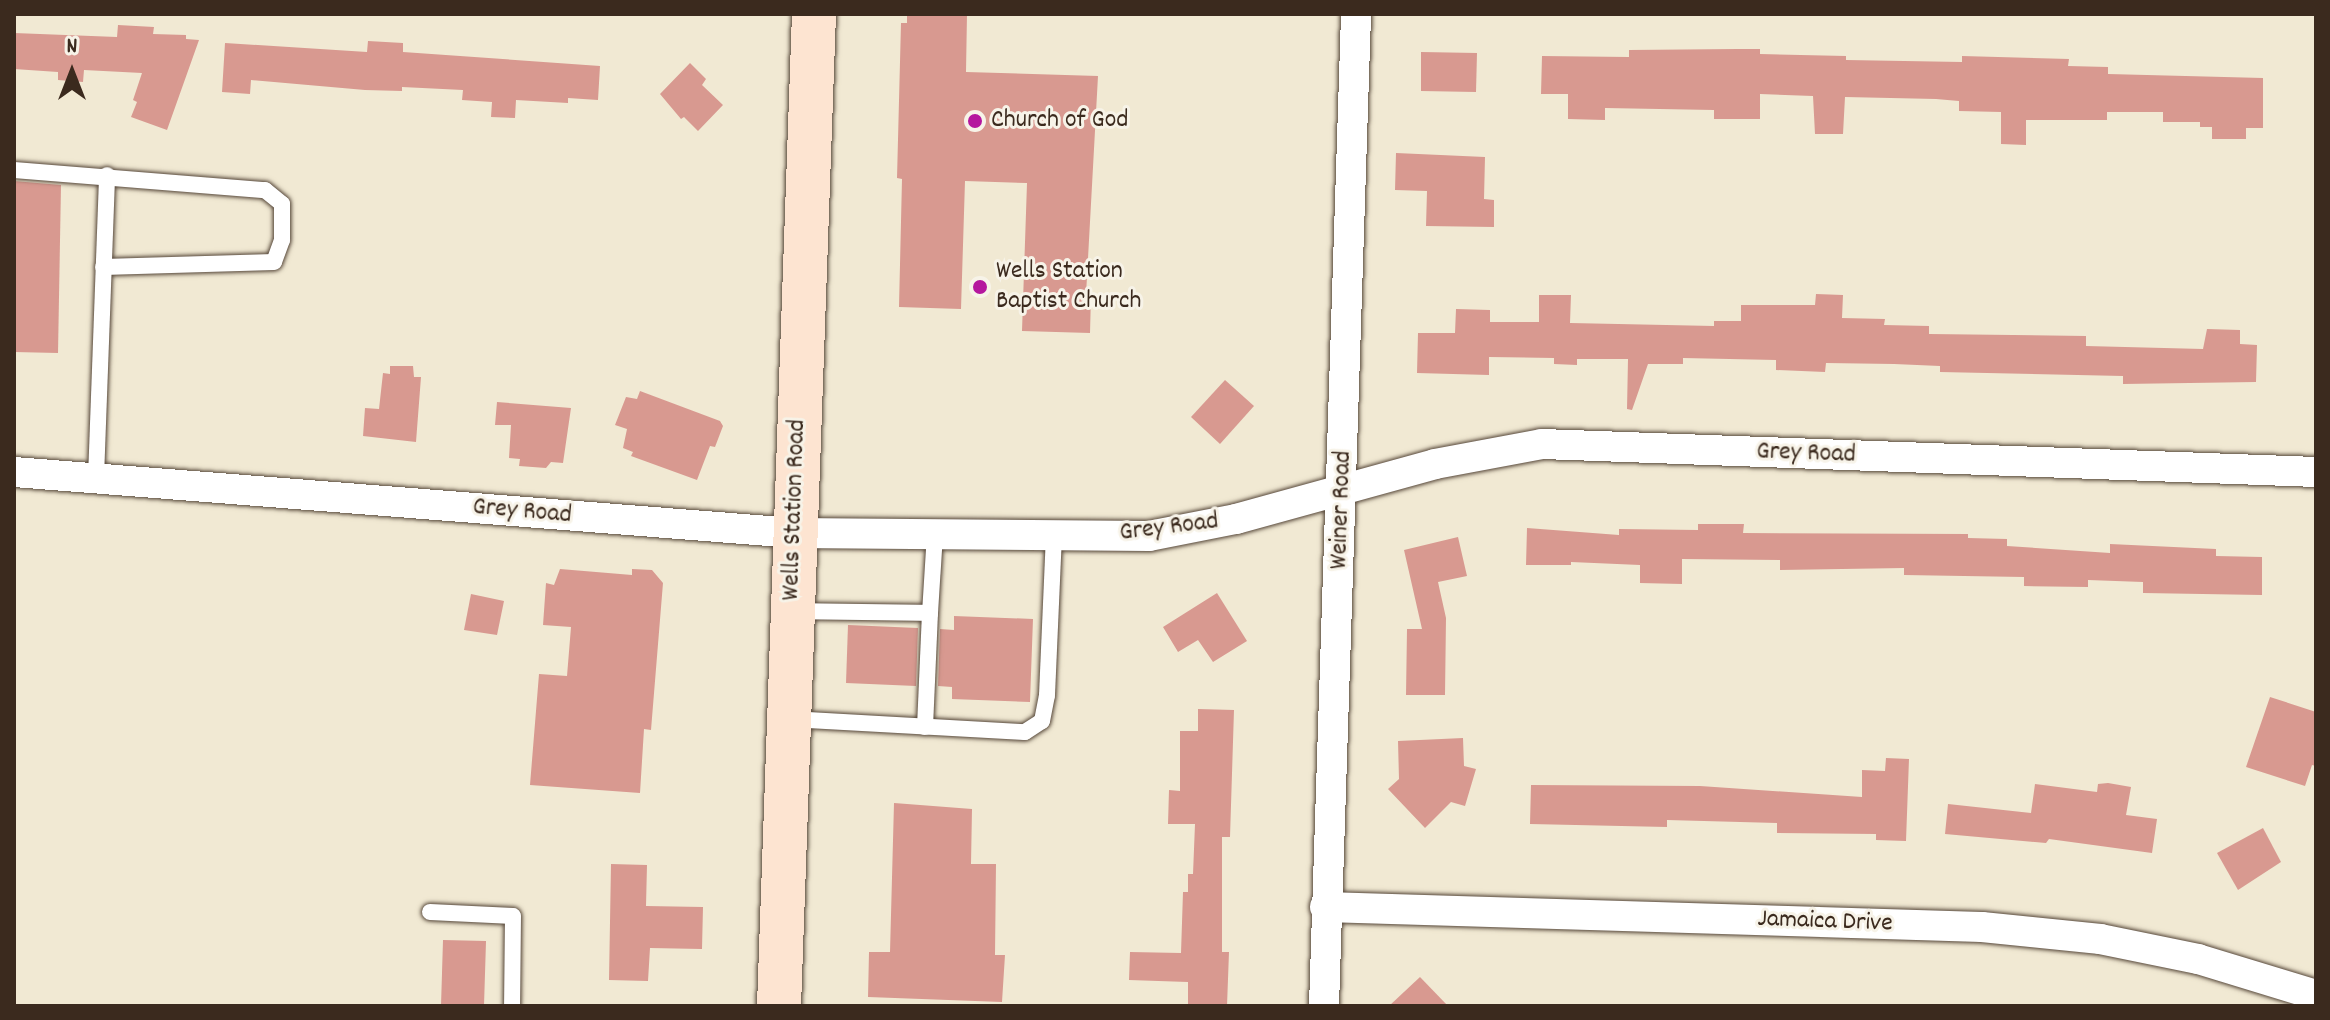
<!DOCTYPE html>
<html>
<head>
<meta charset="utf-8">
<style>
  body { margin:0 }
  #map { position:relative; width:2330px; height:1020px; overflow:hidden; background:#f1e9d3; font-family:Dekko,sans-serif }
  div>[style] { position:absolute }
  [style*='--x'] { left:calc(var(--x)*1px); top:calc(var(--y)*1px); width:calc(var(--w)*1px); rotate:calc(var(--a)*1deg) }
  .building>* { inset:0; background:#d89990 }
  .roads { filter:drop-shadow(0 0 2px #564739) drop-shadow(0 0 2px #564739) }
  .lane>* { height:16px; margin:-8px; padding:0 8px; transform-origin:8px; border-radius:8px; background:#fff }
  .street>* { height:30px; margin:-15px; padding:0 15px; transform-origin:15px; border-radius:15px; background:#fff }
  .secondary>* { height:44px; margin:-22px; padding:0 22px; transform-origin:22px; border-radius:22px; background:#fde4d1 }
  .dots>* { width:22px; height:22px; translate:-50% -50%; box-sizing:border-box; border:4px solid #f7f3e8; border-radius:50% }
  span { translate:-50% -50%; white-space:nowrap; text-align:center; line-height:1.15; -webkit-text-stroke:6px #f7f3e8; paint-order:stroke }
  .poi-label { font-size:26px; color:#3b2a1e }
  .left { translate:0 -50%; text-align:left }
  .street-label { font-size:26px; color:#3b2a1e }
  .frame { position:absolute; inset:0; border:16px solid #3b2a1e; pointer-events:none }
  .north { position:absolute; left:32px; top:32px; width:80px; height:80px; -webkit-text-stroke:6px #f7f3e8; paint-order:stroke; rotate:0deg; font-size:22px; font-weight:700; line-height:32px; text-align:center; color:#3b2a1e }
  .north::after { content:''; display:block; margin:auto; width:28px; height:36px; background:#3b2a1e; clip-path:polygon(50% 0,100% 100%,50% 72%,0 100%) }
</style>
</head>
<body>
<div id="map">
  <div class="building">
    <div style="clip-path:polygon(907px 14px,967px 14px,966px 72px,1098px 76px,1086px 295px,1091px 295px,1090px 333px,1022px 331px,1027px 183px,965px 181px,961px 309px,899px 307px,902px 179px,897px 178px,901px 23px,907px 23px)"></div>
    <div style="clip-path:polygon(118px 25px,154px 27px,153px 34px,186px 35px,186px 39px,199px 40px,167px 130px,131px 117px,137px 102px,133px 100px,142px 73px,84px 70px,83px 82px,58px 80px,58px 72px,14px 69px,14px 33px,117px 37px)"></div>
    <div style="clip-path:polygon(368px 41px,403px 43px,403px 52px,600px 66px,598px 100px,568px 98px,568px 103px,516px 100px,515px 118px,491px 117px,492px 102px,462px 100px,463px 90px,402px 87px,402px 91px,365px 90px,251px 80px,250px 94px,222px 92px,225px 43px,367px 52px)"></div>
    <div style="clip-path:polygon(1737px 49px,1760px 49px,1760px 54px,1846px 56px,1846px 60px,1962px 62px,1962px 56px,2069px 59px,2068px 66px,2108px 67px,2108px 74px,2263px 78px,2263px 128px,2246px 128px,2246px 139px,2212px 139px,2212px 127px,2200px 127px,2200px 122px,2163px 122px,2163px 112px,2107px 112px,2107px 120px,2026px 120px,2026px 145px,2001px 144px,2001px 112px,1959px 111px,1959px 101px,1936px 99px,1845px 97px,1843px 134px,1815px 134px,1813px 96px,1760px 94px,1760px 119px,1714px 119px,1714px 110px,1605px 108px,1605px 120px,1568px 119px,1568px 94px,1541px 94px,1542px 56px,1629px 57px,1629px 50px)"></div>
    <div style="clip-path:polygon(1421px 52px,1477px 53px,1476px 92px,1421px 91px)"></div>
    <div style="clip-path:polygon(690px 63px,706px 79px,702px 85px,723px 105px,698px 131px,684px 117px,681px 119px,660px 94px)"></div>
    <div style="clip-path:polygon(1396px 153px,1485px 157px,1484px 199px,1494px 200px,1494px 227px,1426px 226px,1427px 191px,1395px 190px)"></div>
    <div style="clip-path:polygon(14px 181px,61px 185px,58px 353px,14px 352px)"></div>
    <div style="clip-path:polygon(1816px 294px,1843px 295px,1842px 318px,1885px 319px,1884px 325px,1929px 326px,1929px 334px,2086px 336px,2086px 346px,2203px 349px,2207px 329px,2240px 330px,2240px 344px,2257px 345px,2256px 382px,2123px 384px,2123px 376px,1940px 372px,1940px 366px,1894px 364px,1826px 363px,1825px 372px,1776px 370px,1776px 360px,1683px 358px,1683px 364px,1648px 364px,1632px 410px,1627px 409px,1628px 359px,1577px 359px,1577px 365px,1554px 364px,1554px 358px,1489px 357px,1489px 375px,1417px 373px,1418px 333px,1455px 333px,1456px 309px,1490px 310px,1490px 322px,1539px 322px,1539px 295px,1571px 295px,1570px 323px,1714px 326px,1714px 321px,1741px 321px,1741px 305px,1815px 305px)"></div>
    <div style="clip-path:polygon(390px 366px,413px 366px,414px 377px,421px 377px,416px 442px,363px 436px,365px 408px,379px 409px,383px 373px,390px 374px)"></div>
    <div style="clip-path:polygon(1225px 380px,1254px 406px,1220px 444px,1191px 417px)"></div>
    <div style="clip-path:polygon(640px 391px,720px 421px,723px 426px,715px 447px,710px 446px,697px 480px,631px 456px,633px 452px,623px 448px,627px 429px,615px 425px,626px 397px,637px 399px)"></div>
    <div style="clip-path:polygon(497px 402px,571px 408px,563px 463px,551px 462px,546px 468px,519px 466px,520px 459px,509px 458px,511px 425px,495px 425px)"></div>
    <div style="clip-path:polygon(1698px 524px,1744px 524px,1743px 533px,1968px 534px,1968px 538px,2007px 539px,2007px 546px,2110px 553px,2110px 544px,2216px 549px,2216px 556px,2262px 557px,2262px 595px,2143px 593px,2143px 582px,2088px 580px,2088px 587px,2024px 586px,2024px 577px,1904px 575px,1904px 568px,1780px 570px,1780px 560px,1682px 559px,1682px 584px,1640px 583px,1640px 565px,1571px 562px,1571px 565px,1526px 565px,1527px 528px,1619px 535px,1619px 529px,1698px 530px)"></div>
    <div style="clip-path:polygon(1458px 537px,1467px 576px,1438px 582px,1446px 618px,1445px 695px,1406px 695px,1407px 629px,1422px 629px,1404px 550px)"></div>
    <div style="clip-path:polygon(560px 569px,632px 575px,632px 569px,652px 570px,663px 583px,651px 730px,644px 729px,640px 793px,530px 785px,539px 674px,567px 676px,571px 627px,543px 625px,546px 583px,554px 585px)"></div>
    <div style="clip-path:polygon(1217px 593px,1247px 641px,1213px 662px,1198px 640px,1178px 652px,1163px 627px)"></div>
    <div style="clip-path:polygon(471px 594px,504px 601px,497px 635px,464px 630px)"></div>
    <div style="clip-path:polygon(954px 616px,1033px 619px,1030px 702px,952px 699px,952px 687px,938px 686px,940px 629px,954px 630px)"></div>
    <div style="clip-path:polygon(848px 625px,918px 628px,916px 686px,846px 683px)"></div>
    <div style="clip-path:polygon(2270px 697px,2316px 712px,2316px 766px,2312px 765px,2305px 786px,2246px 767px)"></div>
    <div style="clip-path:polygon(1198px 709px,1234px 710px,1230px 837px,1222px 837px,1222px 952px,1229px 952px,1227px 1006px,1188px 1006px,1188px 982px,1129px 980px,1130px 952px,1181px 953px,1183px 892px,1188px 892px,1188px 874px,1193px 874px,1195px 824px,1168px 824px,1169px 790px,1180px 791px,1180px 731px,1198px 731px)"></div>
    <div style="clip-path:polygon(1463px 738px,1464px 766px,1476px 769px,1465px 806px,1451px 802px,1425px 828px,1388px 789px,1399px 779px,1398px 741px)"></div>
    <div style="clip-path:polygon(1886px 758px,1909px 759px,1906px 841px,1876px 840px,1876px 834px,1777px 833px,1777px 823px,1667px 820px,1667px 827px,1530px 824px,1531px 785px,1700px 786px,1862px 797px,1862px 770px,1885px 771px)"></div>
    <div style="clip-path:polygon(2108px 783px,2131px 787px,2126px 815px,2157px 819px,2152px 853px,2049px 839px,2046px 843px,1945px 834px,1948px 804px,2031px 813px,2035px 784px,2097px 792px,2098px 784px)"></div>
    <div style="clip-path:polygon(894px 803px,972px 809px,971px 864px,996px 864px,995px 955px,1005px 955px,1002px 1002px,868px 997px,869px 952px,890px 952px)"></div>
    <div style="clip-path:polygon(2263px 828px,2281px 862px,2238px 890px,2217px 853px)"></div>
    <div style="clip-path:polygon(611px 864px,647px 865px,646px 906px,703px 907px,702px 949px,650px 948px,648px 981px,609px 980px)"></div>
    <div style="clip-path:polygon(443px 940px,486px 941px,484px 1006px,441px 1006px)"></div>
    <div style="clip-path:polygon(1420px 977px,1448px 1006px,1389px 1006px)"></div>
  </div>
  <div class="roads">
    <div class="lane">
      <div style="--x:14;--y:170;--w:252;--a:4.6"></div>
      <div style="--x:265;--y:190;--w:22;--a:39"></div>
      <div style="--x:282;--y:204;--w:36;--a:90"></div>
      <div style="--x:282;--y:240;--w:23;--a:110"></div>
      <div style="--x:274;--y:262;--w:171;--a:178.3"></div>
      <div style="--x:96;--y:478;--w:303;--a:-87.9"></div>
      <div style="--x:794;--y:611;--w:136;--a:0.8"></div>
      <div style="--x:930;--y:613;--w:79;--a:-86.4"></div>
      <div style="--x:790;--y:719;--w:235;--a:3.2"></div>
      <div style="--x:1025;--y:732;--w:20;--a:-33"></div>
      <div style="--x:1042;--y:721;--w:26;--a:-79"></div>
      <div style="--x:1047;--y:695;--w:160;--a:-87.5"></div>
      <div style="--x:925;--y:727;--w:114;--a:-87.5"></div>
      <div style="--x:430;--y:912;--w:83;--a:2.8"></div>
      <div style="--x:513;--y:916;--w:90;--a:90.6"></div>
    </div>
    <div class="street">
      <div style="--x:14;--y:472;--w:782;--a:4.47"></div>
      <div style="--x:794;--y:533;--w:355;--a:0.5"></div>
      <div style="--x:1149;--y:536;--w:89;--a:-11.1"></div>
      <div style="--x:1236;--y:519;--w:206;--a:-15.4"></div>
      <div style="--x:1435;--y:464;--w:109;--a:-10.6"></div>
      <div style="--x:1542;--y:444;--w:775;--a:2.07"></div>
      <div style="--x:1325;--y:907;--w:657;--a:1.74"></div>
      <div style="--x:1982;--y:927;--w:119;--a:5.8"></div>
      <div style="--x:2100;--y:939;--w:100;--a:11.5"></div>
      <div style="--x:2198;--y:959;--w:123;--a:17"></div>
      <div style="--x:1324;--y:1006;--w:993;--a:-88.15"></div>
    </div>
    <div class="secondary">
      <div style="--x:779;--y:1006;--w:993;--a:-87.98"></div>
    </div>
  </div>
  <div class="dots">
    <div style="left:975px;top:121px;background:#b5179e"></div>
    <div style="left:980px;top:287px;background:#b5179e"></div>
  </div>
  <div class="poi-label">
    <span class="left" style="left:991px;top:121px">Church of God</span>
    <span class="left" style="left:996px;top:287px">Wells Station<br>Baptist Church</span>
  </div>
  <div class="street-label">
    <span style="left:1806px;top:454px;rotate:2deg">Grey Road</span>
    <span style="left:795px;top:510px;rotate:-88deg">Wells Station Road</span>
    <span style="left:1342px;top:510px;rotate:-88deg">Weiner Road</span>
    <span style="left:522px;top:512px;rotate:5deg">Grey Road</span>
    <span style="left:1169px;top:528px;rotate:-7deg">Grey Road</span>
    <span style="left:1825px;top:922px;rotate:2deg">Jamaica Drive</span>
  </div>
  <div class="frame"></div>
  <div class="north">N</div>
</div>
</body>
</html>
